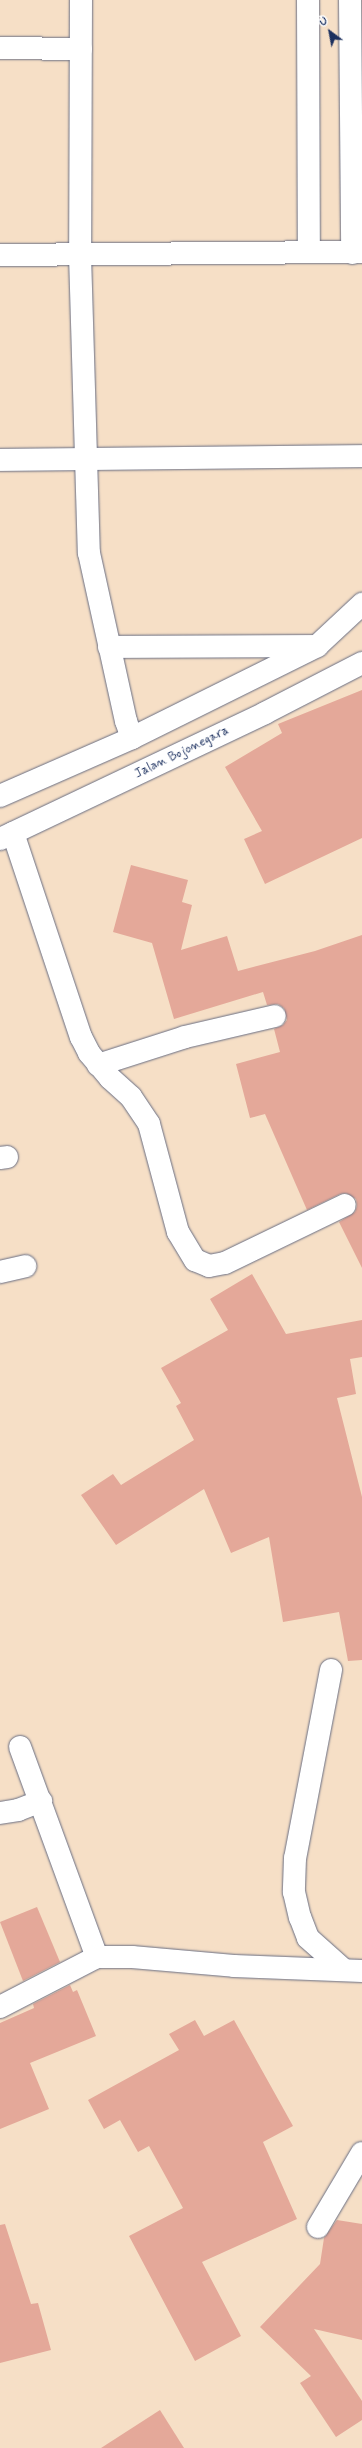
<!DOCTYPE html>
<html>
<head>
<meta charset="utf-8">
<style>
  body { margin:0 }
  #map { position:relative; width:362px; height:2448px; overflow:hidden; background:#f6dfc6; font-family:Mynerve,sans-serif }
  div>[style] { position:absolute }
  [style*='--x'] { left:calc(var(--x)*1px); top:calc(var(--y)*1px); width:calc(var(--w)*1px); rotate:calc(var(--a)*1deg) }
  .building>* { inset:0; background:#e4a899 }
  .roads { filter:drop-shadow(0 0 1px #686d82) drop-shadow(0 0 1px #686d82) }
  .minor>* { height:22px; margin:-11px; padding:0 11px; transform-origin:11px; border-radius:11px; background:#fff }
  span { translate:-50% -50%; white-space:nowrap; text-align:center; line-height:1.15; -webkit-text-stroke:3.5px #fff; paint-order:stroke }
  .street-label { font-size:13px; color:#1b2f5e }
  .north { position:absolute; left:310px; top:12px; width:40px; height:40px; -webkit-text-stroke:3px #fff; paint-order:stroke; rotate:328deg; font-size:11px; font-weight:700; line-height:16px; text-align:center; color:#1b2f5e }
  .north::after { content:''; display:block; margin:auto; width:14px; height:18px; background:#1b2f5e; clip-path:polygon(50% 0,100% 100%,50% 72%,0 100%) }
</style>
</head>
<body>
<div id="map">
  <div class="building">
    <div style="clip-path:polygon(362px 690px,362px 838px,265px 884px,244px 839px,262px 831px,225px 767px,282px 733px,278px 724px)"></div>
    <div style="clip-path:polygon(131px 865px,188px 880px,182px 902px,192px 905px,181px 950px,227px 936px,238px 971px,315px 951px,362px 935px,362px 1268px,339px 1222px,355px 1212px,357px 1206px,356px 1199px,346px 1193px,340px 1194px,307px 1210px,265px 1114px,250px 1118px,236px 1064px,280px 1052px,274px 1029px,283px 1025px,287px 1020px,284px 1008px,278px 1004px,267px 1005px,263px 992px,174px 1019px,152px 943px,113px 932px)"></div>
    <div style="clip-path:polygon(252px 1274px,286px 1334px,362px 1320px,362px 1357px,350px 1359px,356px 1394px,337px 1398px,362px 1497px,362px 1660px,348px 1661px,339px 1612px,283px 1622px,269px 1537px,231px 1553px,204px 1489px,116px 1545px,81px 1495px,113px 1474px,121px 1485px,194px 1440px,176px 1406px,181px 1403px,161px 1368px,228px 1330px,210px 1299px)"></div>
    <div style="clip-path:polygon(37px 1907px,60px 1962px,23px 1981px,0 1922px)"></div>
    <div style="clip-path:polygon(70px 1985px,73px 1992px,77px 1990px,96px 2036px,30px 2063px,49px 2109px,0 2129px,0 2023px,34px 2008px,33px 2004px)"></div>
    <div style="clip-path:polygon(195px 2020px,204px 2036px,234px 2020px,293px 2126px,263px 2142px,297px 2219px,202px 2262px,241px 2336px,195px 2361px,129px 2236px,183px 2208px,149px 2146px,138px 2152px,120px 2120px,104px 2129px,88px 2100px,179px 2050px,169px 2034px)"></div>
    <div style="clip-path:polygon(337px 2220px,362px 2224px,362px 2340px,314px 2329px,362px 2401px,362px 2420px,336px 2437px,300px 2383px,311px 2376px,260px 2327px,320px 2264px,324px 2238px)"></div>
    <div style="clip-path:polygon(5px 2224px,31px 2304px,38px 2303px,51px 2350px,0 2363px,0 2225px)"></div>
    <div style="clip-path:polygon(160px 2410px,184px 2448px,101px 2448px)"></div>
  </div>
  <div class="roads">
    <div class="minor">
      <div style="--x:81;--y:0;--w:255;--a:90.2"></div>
      <div style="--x:80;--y:255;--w:298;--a:88.3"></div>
      <div style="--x:89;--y:553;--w:172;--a:77.6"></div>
      <div style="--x:126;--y:721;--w:18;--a:71"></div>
      <div style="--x:308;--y:0;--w:252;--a:89.8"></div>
      <div style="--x:350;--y:0;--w:253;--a:89.5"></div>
      <div style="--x:0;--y:48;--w:81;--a:0.7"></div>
      <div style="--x:0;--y:255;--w:362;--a:-0.5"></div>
      <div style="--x:0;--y:460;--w:362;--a:-0.6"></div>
      <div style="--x:109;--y:647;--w:203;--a:-0.3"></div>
      <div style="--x:0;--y:796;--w:144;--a:-23.7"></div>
      <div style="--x:132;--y:738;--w:207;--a:-26.4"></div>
      <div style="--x:317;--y:646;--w:62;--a:-43"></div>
      <div style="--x:13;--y:833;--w:215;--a:71.6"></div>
      <div style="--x:81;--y:1037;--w:18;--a:63"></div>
      <div style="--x:89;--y:1053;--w:33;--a:50"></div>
      <div style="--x:110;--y:1078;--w:28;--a:42"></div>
      <div style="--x:131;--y:1097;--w:32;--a:56"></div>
      <div style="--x:149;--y:1124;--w:112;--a:75"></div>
      <div style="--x:178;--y:1232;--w:33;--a:59"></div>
      <div style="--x:195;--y:1260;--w:15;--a:23"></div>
      <div style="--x:209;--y:1266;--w:16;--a:-11"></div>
      <div style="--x:225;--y:1263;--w:133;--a:-25.8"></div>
      <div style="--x:0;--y:839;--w:293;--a:-25.4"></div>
      <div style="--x:265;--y:713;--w:109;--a:-27.3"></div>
      <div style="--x:98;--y:1065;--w:91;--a:-17.8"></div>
      <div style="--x:185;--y:1037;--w:92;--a:-13.1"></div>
      <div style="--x:0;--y:1158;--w:7;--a:-8"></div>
      <div style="--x:0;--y:1272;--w:26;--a:-13"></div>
      <div style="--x:331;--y:1670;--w:191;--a:100.8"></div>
      <div style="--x:295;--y:1858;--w:34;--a:92"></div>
      <div style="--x:294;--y:1892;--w:26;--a:77"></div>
      <div style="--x:300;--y:1917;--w:22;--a:69"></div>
      <div style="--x:308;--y:1938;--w:48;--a:41.6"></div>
      <div style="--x:20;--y:1747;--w:224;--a:69.9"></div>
      <div style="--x:0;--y:1813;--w:18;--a:-9"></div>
      <div style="--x:18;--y:1810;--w:25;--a:-21"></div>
      <div style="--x:0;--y:2007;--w:109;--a:-27.3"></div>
      <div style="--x:97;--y:1957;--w:35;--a:0"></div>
      <div style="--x:132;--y:1957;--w:102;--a:5"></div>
      <div style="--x:234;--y:1966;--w:128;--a:2.2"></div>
      <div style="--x:318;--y:2227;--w:86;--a:-59.3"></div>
    </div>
  </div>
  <div class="street-label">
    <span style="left:182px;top:753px;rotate:-26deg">Jalan Bojonegara</span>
  </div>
  <div class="north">U</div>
</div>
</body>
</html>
